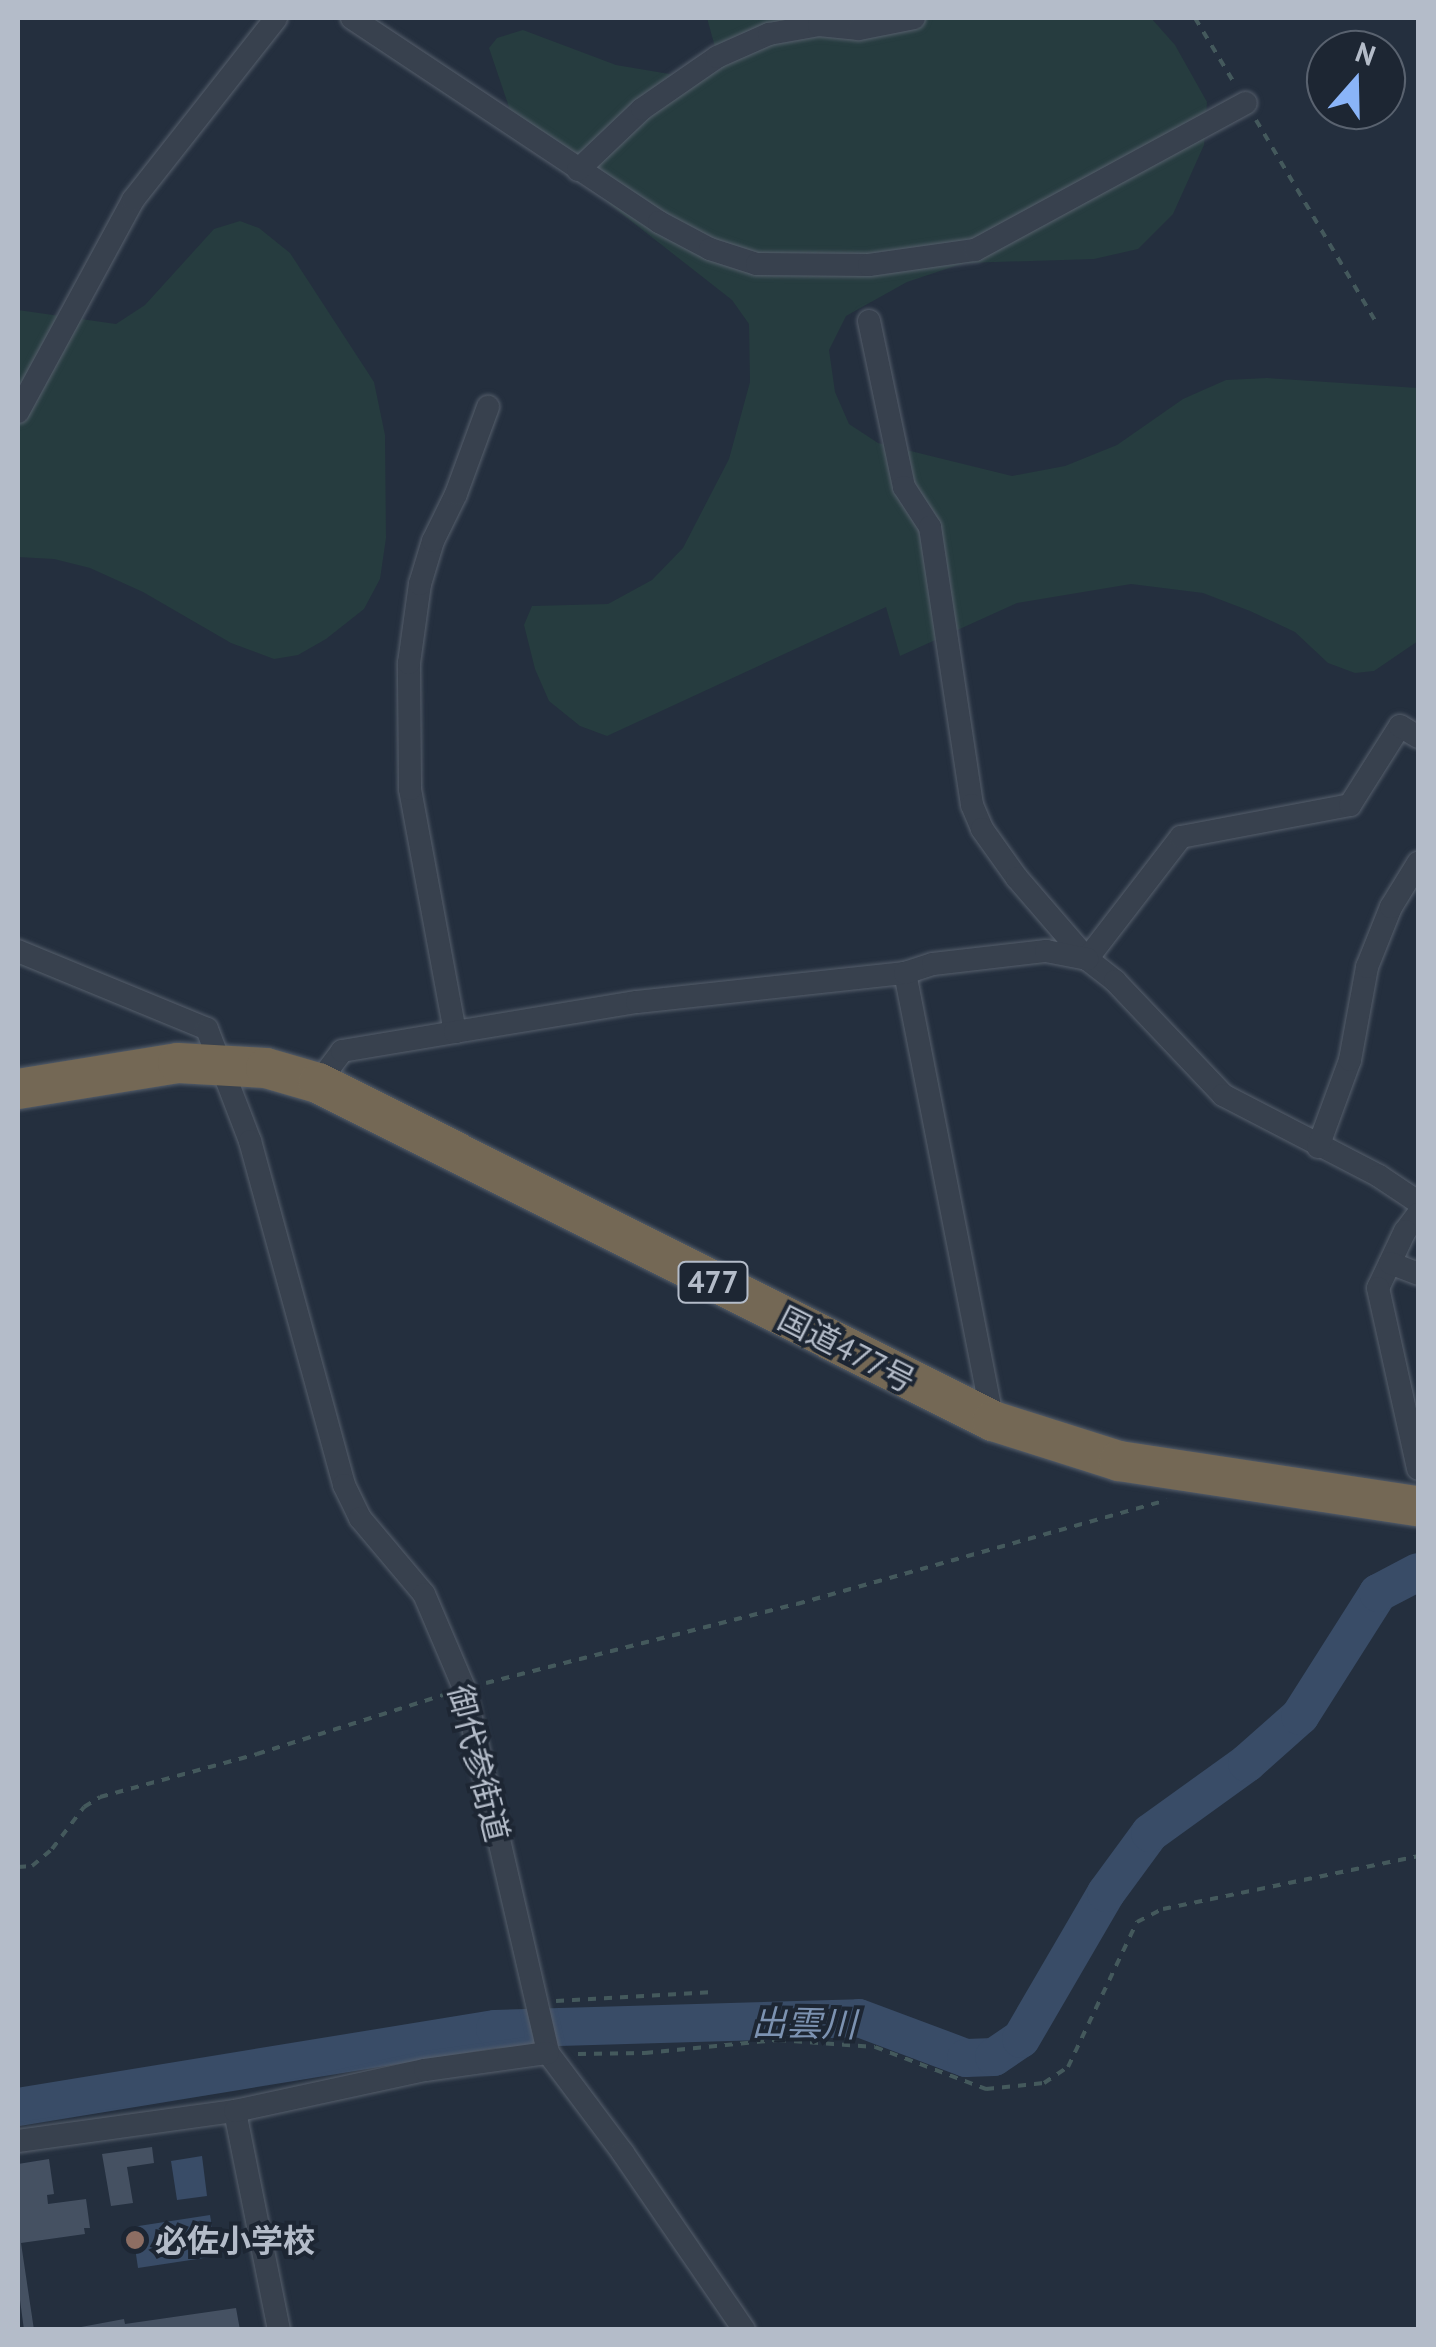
<!DOCTYPE html>
<html>
<head>
<meta charset="utf-8">
<style>
  body { margin:0 }
  #map { position:relative; width:1436px; height:2347px; overflow:hidden; background:#242f3e; font-family:"PT Sans","Noto Sans JP",sans-serif }
  div>[style] { position:absolute }
  [style*='--x'] { left:calc(var(--x)*1px); top:calc(var(--y)*1px); width:calc(var(--w)*1px); rotate:calc(var(--a)*1deg) }
  .green>* { inset:0; background:#263c3f }
  .water>* { inset:0; background:#394c67 }
  .river>* { height:38px; margin:-19px; padding:0 19px; transform-origin:19px; border-radius:19px; background:#394c67 }
  .building>* { inset:0; background:#455162 }
  .path>* { height:4px; margin-top:-2px; transform-origin:0; background:repeating-linear-gradient(90deg,#44595c 0 8px,transparent 0 16px) }
  .roads { filter:drop-shadow(0 0 2px #565f6c) drop-shadow(0 0 2px #565f6c) }
  .street>* { height:22px; margin:-11px; padding:0 11px; transform-origin:11px; border-radius:11px; background:#38414e }
  .highway>* { height:40px; margin:-20px; padding:0 20px; transform-origin:20px; border-radius:20px; background:#746855 }
  .dots>* { width:28px; height:28px; translate:-50% -50%; box-sizing:border-box; border:5px solid #1d2633; border-radius:50% }
  span { translate:-50% -50%; white-space:nowrap; text-align:center; line-height:1.15; -webkit-text-stroke:8px #1d2633; paint-order:stroke }
  .shield-label span { padding:2px 8px; background:#1d2633; border:2px solid; border-radius:8px; -webkit-text-stroke-width:0 }
  .shield-label { font-size:30px; color:#b4bcc9; font-weight:700 }
  .street-label { font-size:32px; color:#b4bcc9 }
  .poi-label { font-size:32px; color:#b4bcc9; font-weight:700 }
  .left { translate:0 -50%; text-align:left }
  .water-label { font-size:35px; color:#7c92b1; font-style:italic }
  .frame { position:absolute; inset:0; border:20px solid #b4bcc9; pointer-events:none }
  .north { position:absolute; left:1306px; top:30px; width:100px; height:100px; box-sizing:border-box; background:#1d2633; border:2px solid #59626f; border-radius:50%; rotate:20deg; font-size:28px; font-weight:700; line-height:40px; text-align:center; color:#b4bcc9 }
  .north::after { content:''; display:block; margin:auto; width:35px; height:45px; background:#8ab4f8; clip-path:polygon(50% 0,100% 100%,50% 72%,0 100%) }
</style>
</head>
<body>
<div id="map">
  <div class="green">
    <div style="clip-path:polygon(707px 18px,1151px 18px,1175px 45px,1207px 102px,1204px 145px,1173px 214px,1138px 249px,1094px 259px,964px 263px,907px 282px,846px 316px,829px 350px,835px 392px,849px 424px,878px 443px,1012px 476px,1065px 466px,1117px 445px,1183px 399px,1226px 380px,1267px 378px,1418px 388px,1418px 641px,1374px 671px,1355px 673px,1328px 663px,1295px 632px,1250px 611px,1203px 593px,1131px 584px,1017px 603px,900px 656px,886px 607px,607px 736px,580px 726px,549px 701px,535px 669px,524px 625px,532px 606px,608px 604px,652px 580px,683px 548px,729px 459px,750px 382px,749px 324px,732px 300px,612px 206px,510px 110px,489px 48px,497px 38px,523px 30px,616px 65px,699px 79px,721px 69px)"></div>
    <div style="clip-path:polygon(240px 221px,259px 228px,290px 253px,374px 382px,385px 435px,386px 538px,380px 579px,364px 609px,326px 639px,298px 655px,274px 659px,231px 643px,143px 592px,90px 568px,54px 559px,18px 557px,18px 310px,116px 324px,145px 305px,214px 229px)"></div>
  </div>
  <div class="water">
    <div style="clip-path:polygon(202px 2156px,207px 2196px,177px 2200px,171px 2161px)"></div>
    <div style="clip-path:polygon(210px 2215px,217px 2256px,138px 2268px,132px 2227px)"></div>
  </div>
  <div class="river">
    <div style="--x:18;--y:2107;--w:483;--a:-9.3"></div>
    <div style="--x:495;--y:2029;--w:364;--a:-1.7"></div>
    <div style="--x:859;--y:2018;--w:114;--a:20.5"></div>
    <div style="--x:966;--y:2058;--w:28;--a:-2"></div>
    <div style="--x:994;--y:2057;--w:32;--a:-34"></div>
    <div style="--x:1021;--y:2039;--w:169;--a:-59.8"></div>
    <div style="--x:1106;--y:1893;--w:74;--a:-53.7"></div>
    <div style="--x:1150;--y:1833;--w:120;--a:-35.8"></div>
    <div style="--x:1247;--y:1763;--w:71;--a:-41.6"></div>
    <div style="--x:1300;--y:1716;--w:146;--a:-57.6"></div>
    <div style="--x:1378;--y:1593;--w:45;--a:-27.7"></div>
  </div>
  <div class="building">
    <div style="clip-path:polygon(152px 2147px,154px 2163px,127px 2167px,133px 2203px,111px 2206px,102px 2154px)"></div>
    <div style="clip-path:polygon(49px 2159px,54px 2194px,47px 2195px,48px 2204px,86px 2199px,90px 2228px,84px 2228px,85px 2234px,21px 2243px,34px 2330px,24px 2330px,18px 2285px,18px 2164px)"></div>
    <div style="clip-path:polygon(236px 2308px,240px 2330px,65px 2330px,124px 2319px,125px 2324px)"></div>
  </div>
  <div class="path">
    <div style="--x:1195;--y:18;--w:79;--a:58.9"></div>
    <div style="--x:1256;--y:120;--w:237;--a:59.3"></div>
    <div style="--x:486;--y:1683;--w:321;--a:-14.3"></div>
    <div style="--x:797;--y:1604;--w:384;--a:-15.7"></div>
    <div style="--x:18;--y:1867;--w:14;--a:-4"></div>
    <div style="--x:32;--y:1866;--w:26;--a:-40"></div>
    <div style="--x:52;--y:1849;--w:53;--a:-52.7"></div>
    <div style="--x:84;--y:1807;--w:19;--a:-32"></div>
    <div style="--x:100;--y:1797;--w:163;--a:-15.3"></div>
    <div style="--x:257;--y:1754;--w:195;--a:-17.6"></div>
    <div style="--x:556;--y:2001;--w:158;--a:-3.3"></div>
    <div style="--x:578;--y:2054;--w:67;--a:-0.9"></div>
    <div style="--x:645;--y:2053;--w:134;--a:-5.6"></div>
    <div style="--x:778;--y:2040;--w:97;--a:4.1"></div>
    <div style="--x:875;--y:2047;--w:119;--a:20.7"></div>
    <div style="--x:986;--y:2089;--w:58;--a:-5.9"></div>
    <div style="--x:1044;--y:2083;--w:29;--a:-34"></div>
    <div style="--x:1068;--y:2067;--w:161;--a:-64.6"></div>
    <div style="--x:1137;--y:1922;--w:29;--a:-27"></div>
    <div style="--x:1163;--y:1909;--w:260;--a:-11.7"></div>
  </div>
  <div class="roads">
    <div class="street">
      <div style="--x:352;--y:18;--w:369;--a:33.6"></div>
      <div style="--x:659;--y:222;--w:58;--a:27.9"></div>
      <div style="--x:710;--y:249;--w:49;--a:17.7"></div>
      <div style="--x:757;--y:264;--w:112;--a:0.5"></div>
      <div style="--x:869;--y:265;--w:107;--a:-8.1"></div>
      <div style="--x:975;--y:250;--w:308;--a:-28.5"></div>
      <div style="--x:578;--y:170;--w:88;--a:-43.6"></div>
      <div style="--x:642;--y:109;--w:91;--a:-34.7"></div>
      <div style="--x:717;--y:57;--w:57;--a:-23.9"></div>
      <div style="--x:769;--y:34;--w:51;--a:-10.2"></div>
      <div style="--x:819;--y:25;--w:40;--a:5.7"></div>
      <div style="--x:859;--y:29;--w:56;--a:-11.3"></div>
      <div style="--x:869;--y:321;--w:170;--a:78.1"></div>
      <div style="--x:904;--y:487;--w:48;--a:57"></div>
      <div style="--x:930;--y:527;--w:281;--a:81.4"></div>
      <div style="--x:972;--y:805;--w:26;--a:67"></div>
      <div style="--x:982;--y:829;--w:60;--a:54.5"></div>
      <div style="--x:1017;--y:878;--w:107;--a:49.2"></div>
      <div style="--x:1087;--y:959;--w:36;--a:38"></div>
      <div style="--x:1115;--y:981;--w:157;--a:46.5"></div>
      <div style="--x:1223;--y:1095;--w:176;--a:27.4"></div>
      <div style="--x:1379;--y:1176;--w:47;--a:33.7"></div>
      <div style="--x:18;--y:412;--w:241;--a:-61.5"></div>
      <div style="--x:133;--y:200;--w:231;--a:-51.8"></div>
      <div style="--x:18;--y:951;--w:204;--a:22.4"></div>
      <div style="--x:207;--y:1029;--w:120;--a:69"></div>
      <div style="--x:250;--y:1141;--w:357;--a:74.7"></div>
      <div style="--x:344;--y:1485;--w:37;--a:64"></div>
      <div style="--x:360;--y:1518;--w:99;--a:49.9"></div>
      <div style="--x:424;--y:1594;--w:102;--a:66.9"></div>
      <div style="--x:464;--y:1688;--w:375;--a:77"></div>
      <div style="--x:548;--y:2053;--w:125;--a:53.1"></div>
      <div style="--x:623;--y:2153;--w:214;--a:55.6"></div>
      <div style="--x:1087;--y:959;--w:154;--a:-52.4"></div>
      <div style="--x:1181;--y:837;--w:172;--a:-10.7"></div>
      <div style="--x:1350;--y:805;--w:93;--a:-57.7"></div>
      <div style="--x:1400;--y:726;--w:21;--a:31"></div>
      <div style="--x:905;--y:973;--w:457;--a:78.9"></div>
      <div style="--x:455;--y:1032;--w:247;--a:-100.5"></div>
      <div style="--x:410;--y:789;--w:126;--a:-90.5"></div>
      <div style="--x:409;--y:663;--w:80;--a:-82.1"></div>
      <div style="--x:420;--y:584;--w:45;--a:-73.2"></div>
      <div style="--x:433;--y:541;--w:52;--a:-63.9"></div>
      <div style="--x:456;--y:494;--w:93;--a:-69.8"></div>
      <div style="--x:318;--y:1083;--w:40;--a:-53"></div>
      <div style="--x:342;--y:1051;--w:115;--a:-9.5"></div>
      <div style="--x:455;--y:1032;--w:184;--a:-9.4"></div>
      <div style="--x:637;--y:1002;--w:270;--a:-6.2"></div>
      <div style="--x:905;--y:973;--w:29;--a:-18"></div>
      <div style="--x:933;--y:964;--w:114;--a:-6.6"></div>
      <div style="--x:1046;--y:951;--w:42;--a:11"></div>
      <div style="--x:1318;--y:1147;--w:93;--a:-69.8"></div>
      <div style="--x:1350;--y:1060;--w:95;--a:-79.6"></div>
      <div style="--x:1367;--y:967;--w:65;--a:-68.2"></div>
      <div style="--x:1391;--y:907;--w:52;--a:-58.5"></div>
      <div style="--x:1418;--y:1214;--w:21;--a:127"></div>
      <div style="--x:1405;--y:1231;--w:63;--a:115.3"></div>
      <div style="--x:1378;--y:1288;--w:185;--a:77.5"></div>
      <div style="--x:1390;--y:1263;--w:30;--a:21"></div>
      <div style="--x:18;--y:2141;--w:219;--a:-7.9"></div>
      <div style="--x:279;--y:2330;--w:223;--a:-101.4"></div>
      <div style="--x:235;--y:2111;--w:194;--a:-12.2"></div>
      <div style="--x:425;--y:2070;--w:124;--a:-7.9"></div>
    </div>
    <div class="highway">
      <div style="--x:18;--y:1089;--w:162;--a:-9.2"></div>
      <div style="--x:178;--y:1063;--w:88;--a:3.3"></div>
      <div style="--x:266;--y:1068;--w:54;--a:16.1"></div>
      <div style="--x:318;--y:1083;--w:755;--a:26.6"></div>
      <div style="--x:993;--y:1421;--w:132;--a:17.6"></div>
      <div style="--x:1119;--y:1461;--w:302;--a:8.6"></div>
    </div>
  </div>
  <div class="dots">
    <div style="left:135px;top:2240px;background:#8d6e63"></div>
  </div>
  <div class="shield-label">
    <span style="left:713px;top:1282px">477</span>
  </div>
  <div class="street-label">
    <span style="left:847px;top:1349px;rotate:27deg">国道477号</span>
    <span style="left:479px;top:1763px;rotate:76deg">御代参街道</span>
  </div>
  <div class="poi-label">
    <span class="left" style="left:155px;top:2240px">必佐小学校</span>
  </div>
  <div class="water-label">
    <span style="left:804px;top:2023px;rotate:1deg">出雲川</span>
  </div>
  <div class="frame"></div>
  <div class="north">N</div>
</div>
</body>
</html>
